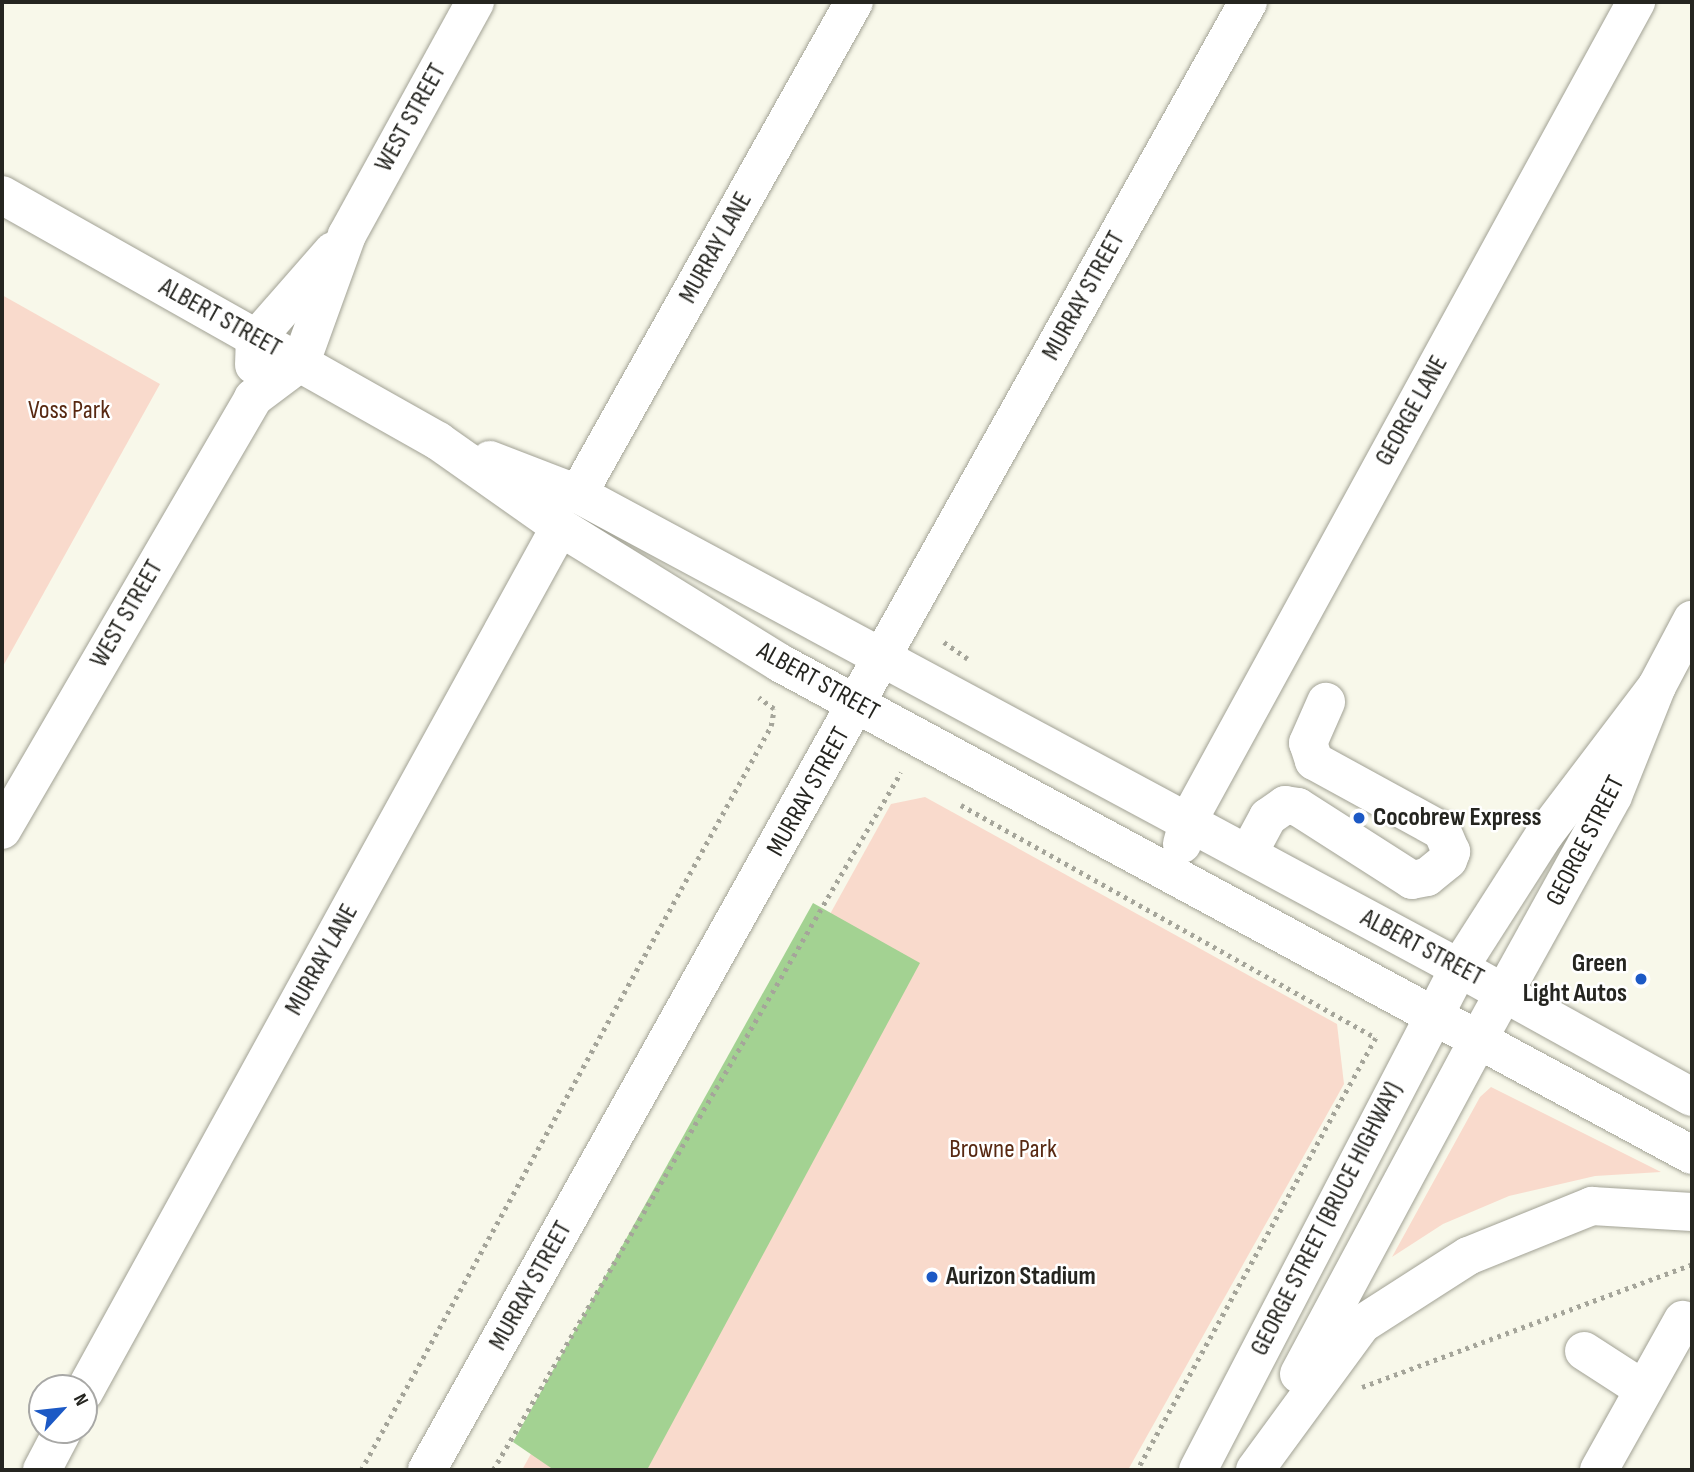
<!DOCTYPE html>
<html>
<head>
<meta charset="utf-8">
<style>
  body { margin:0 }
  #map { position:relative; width:1694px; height:1472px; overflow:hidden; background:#f8f8ea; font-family:"Sofia Sans Condensed",sans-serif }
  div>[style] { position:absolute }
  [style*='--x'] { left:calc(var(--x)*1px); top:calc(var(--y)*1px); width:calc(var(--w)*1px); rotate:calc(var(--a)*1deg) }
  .green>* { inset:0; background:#f9dacc }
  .building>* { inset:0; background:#a3d292 }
  .path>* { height:4.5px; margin-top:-2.25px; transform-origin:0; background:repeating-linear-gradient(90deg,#a5a59a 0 3.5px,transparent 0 8.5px) }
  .roads { filter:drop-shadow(0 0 2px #a2a295) drop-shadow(0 0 2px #a2a295) }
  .minor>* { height:38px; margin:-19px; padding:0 19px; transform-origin:19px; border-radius:19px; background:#fff }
  .highway>* { height:38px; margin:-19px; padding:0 19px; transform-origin:19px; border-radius:19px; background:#fff }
  .dots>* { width:19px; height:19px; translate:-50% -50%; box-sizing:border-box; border:4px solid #fff; border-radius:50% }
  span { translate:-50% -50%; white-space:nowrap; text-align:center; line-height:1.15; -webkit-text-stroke:5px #fff; paint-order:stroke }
  .street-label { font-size:26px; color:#252520 }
  .park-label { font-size:26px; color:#582912 }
  .poi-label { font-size:26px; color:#252520; font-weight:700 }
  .left { translate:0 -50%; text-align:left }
  .right { translate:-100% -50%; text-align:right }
  .frame { position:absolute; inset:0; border:4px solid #252520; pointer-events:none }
  .north { position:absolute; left:28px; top:1374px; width:70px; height:70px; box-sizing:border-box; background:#fff; border:2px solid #a8a8a6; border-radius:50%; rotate:63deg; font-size:19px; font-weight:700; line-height:28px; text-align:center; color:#252520 }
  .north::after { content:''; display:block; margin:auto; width:24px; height:32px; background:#1c59c5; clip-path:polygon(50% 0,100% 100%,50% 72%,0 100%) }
</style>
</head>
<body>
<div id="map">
  <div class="green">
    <div style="clip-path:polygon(2px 295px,160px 384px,2px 668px)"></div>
    <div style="clip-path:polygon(925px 797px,1337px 1024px,1344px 1084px,1128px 1470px,522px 1470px,891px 804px)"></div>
    <div style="clip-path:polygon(1491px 1087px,1661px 1172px,1595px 1176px,1509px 1196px,1443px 1224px,1392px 1257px,1480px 1097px)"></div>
  </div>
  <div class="building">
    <div style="clip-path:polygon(813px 903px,920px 963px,647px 1470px,554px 1470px,513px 1442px)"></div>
  </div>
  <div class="path">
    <div style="--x:944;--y:642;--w:29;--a:35"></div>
    <div style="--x:961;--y:805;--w:476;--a:29.3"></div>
    <div style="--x:1376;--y:1038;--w:493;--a:118.9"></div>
    <div style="--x:1362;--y:1387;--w:352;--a:-20.4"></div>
    <div style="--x:361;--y:1470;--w:849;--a:-61.14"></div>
    <div style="--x:771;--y:726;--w:17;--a:-80"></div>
    <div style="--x:774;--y:709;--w:19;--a:-144"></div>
    <div style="--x:493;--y:1470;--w:808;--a:-59.69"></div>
  </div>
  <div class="roads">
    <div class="minor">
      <div style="--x:2;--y:195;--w:501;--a:29.43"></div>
      <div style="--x:438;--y:441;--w:149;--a:35.2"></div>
      <div style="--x:560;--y:527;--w:259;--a:31.7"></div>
      <div style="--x:780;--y:663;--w:1036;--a:28.35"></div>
      <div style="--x:254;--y:365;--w:25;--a:-88"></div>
      <div style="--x:255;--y:340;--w:118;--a:-48.8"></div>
      <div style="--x:490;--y:460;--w:94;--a:21.1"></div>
      <div style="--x:578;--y:494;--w:1000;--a:28.28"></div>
      <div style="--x:1459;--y:968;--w:158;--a:-57.4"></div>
      <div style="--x:1544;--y:835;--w:187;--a:-52.8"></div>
      <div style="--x:578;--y:494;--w:564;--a:-60.71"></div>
      <div style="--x:2;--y:830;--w:500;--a:-59.8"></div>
      <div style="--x:253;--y:398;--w:60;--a:-36.9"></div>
      <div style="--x:301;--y:362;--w:135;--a:-70.1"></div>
      <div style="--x:347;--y:235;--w:266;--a:-61.2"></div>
      <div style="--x:1182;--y:844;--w:24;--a:-75"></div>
      <div style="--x:1188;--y:821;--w:934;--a:-61.32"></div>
      <div style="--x:1248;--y:854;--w:42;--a:-61.6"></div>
      <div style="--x:1268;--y:817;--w:21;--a:-35"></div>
      <div style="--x:1285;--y:805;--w:13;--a:9"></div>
      <div style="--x:1298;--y:807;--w:135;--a:32.6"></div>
      <div style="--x:1412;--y:880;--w:15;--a:-11"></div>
      <div style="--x:1427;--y:877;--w:27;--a:-39"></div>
      <div style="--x:1448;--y:860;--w:9;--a:-69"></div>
      <div style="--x:1451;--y:852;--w:23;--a:-113"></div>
      <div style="--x:1442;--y:831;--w:146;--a:-151.3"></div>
      <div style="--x:1314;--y:761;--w:19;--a:-108"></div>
      <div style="--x:1308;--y:743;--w:45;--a:-66.3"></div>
      <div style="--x:1480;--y:1036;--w:274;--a:-61"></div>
      <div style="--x:1613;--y:796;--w:118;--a:-68.2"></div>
      <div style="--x:1657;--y:686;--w:75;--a:-62.1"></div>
      <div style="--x:1584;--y:1351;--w:70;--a:32.8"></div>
      <div style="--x:84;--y:1392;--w:987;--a:-61.18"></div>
      <div style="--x:42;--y:1470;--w:45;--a:-62.3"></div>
      <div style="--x:427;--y:1470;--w:1682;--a:-60.78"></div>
      <div style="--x:1599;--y:1470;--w:172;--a:-60.8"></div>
    </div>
    <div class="highway">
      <div style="--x:1299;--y:1374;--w:383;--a:-61.8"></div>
      <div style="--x:1198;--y:1470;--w:566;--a:-62.53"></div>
      <div style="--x:1459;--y:968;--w:266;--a:29"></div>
      <div style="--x:1255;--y:1470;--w:181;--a:-53.8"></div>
      <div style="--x:1362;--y:1324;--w:126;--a:-32.7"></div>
      <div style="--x:1468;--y:1256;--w:134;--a:-22"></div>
      <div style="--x:1592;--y:1206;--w:100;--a:3.4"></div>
    </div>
  </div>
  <div class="dots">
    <div style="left:1359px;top:818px;background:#1c59c5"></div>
    <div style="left:1641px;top:979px;background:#1c59c5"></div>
    <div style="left:932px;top:1277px;background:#1c59c5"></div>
  </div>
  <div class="street-label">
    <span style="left:411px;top:118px;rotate:-61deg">WEST STREET</span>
    <span style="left:716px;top:248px;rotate:-61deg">MURRAY LANE</span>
    <span style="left:1084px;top:296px;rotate:-61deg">MURRAY STREET</span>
    <span style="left:220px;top:318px;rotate:29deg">ALBERT STREET</span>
    <span style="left:1412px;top:411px;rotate:-61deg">GEORGE LANE</span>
    <span style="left:127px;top:614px;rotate:-60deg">WEST STREET</span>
    <span style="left:818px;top:682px;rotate:29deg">ALBERT STREET</span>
    <span style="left:809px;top:792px;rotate:-61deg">MURRAY STREET</span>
    <span style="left:1586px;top:841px;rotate:-63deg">GEORGE STREET</span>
    <span style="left:1422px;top:948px;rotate:28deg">ALBERT STREET</span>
    <span style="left:322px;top:960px;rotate:-61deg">MURRAY LANE</span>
    <span style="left:1327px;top:1219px;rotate:-63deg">GEORGE STREET (BRUCE HIGHWAY)</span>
    <span style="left:531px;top:1286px;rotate:-61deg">MURRAY STREET</span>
  </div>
  <div class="park-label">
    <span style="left:69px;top:411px">Voss Park</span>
    <span style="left:1003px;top:1150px">Browne Park</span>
  </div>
  <div class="poi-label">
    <span class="left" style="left:1373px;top:818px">Cocobrew Express</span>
    <span class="right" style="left:1627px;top:979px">Green<br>Light Autos</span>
    <span class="left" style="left:946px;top:1277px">Aurizon Stadium</span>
  </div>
  <div class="frame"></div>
  <div class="north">N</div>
</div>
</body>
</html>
